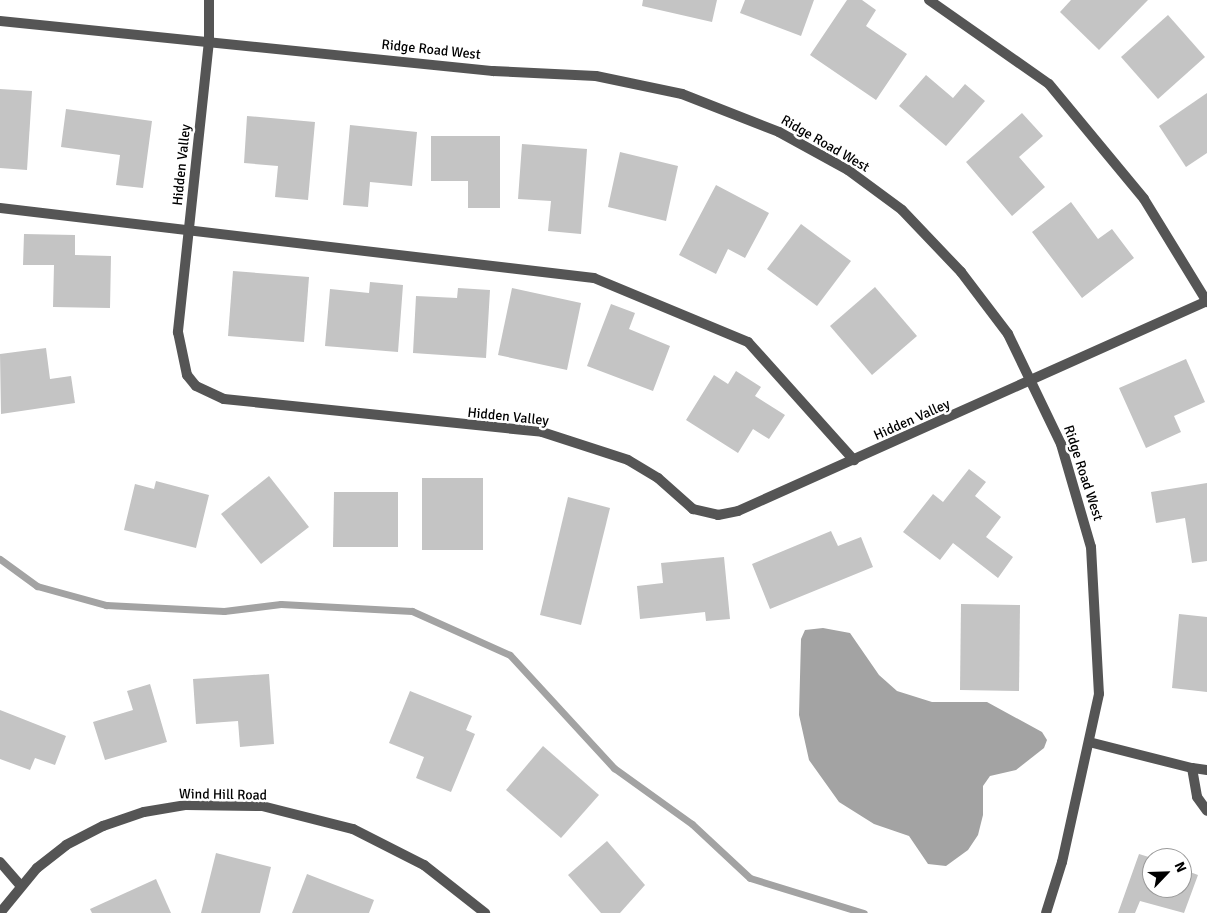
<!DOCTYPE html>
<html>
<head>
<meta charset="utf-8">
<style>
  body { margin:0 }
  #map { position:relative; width:1207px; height:913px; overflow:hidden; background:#fff; font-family:Signika,sans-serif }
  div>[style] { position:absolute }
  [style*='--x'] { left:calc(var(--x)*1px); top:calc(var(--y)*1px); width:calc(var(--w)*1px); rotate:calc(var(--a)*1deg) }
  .water>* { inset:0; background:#a3a3a3 }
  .stream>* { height:7px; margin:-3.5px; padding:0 3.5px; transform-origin:3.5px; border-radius:3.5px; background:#a3a3a3 }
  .building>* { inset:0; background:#c4c4c4 }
  .service>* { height:10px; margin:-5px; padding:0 5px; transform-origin:5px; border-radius:5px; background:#555 }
  .minor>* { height:10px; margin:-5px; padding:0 5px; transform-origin:5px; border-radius:5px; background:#555 }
  .tertiary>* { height:10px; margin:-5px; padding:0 5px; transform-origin:5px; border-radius:5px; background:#555 }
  span { translate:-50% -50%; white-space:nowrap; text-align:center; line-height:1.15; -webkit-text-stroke:5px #fff; paint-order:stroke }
  .street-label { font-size:14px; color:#000 }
  .north { position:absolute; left:1142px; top:848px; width:50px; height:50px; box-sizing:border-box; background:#fff; border:1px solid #999; border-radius:50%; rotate:66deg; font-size:14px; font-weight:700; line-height:20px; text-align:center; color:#000 }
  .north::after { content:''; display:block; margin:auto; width:18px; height:22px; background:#000; clip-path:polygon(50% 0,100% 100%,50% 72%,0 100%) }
</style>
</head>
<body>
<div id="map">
  <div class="water">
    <div style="clip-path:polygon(823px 628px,850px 633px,879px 675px,897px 691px,932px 702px,987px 702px,1042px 732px,1047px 740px,1044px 748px,1016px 770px,990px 776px,983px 786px,983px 815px,978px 835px,968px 850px,946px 866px,928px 864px,909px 836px,874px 824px,839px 802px,809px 760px,799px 715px,801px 639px,805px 630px)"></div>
  </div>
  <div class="stream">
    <div style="--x:0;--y:559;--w:46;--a:36.1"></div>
    <div style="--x:37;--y:586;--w:72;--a:15.4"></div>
    <div style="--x:106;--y:605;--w:118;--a:2.9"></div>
    <div style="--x:224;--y:611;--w:57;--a:-7"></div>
    <div style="--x:281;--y:604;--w:131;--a:3.1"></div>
    <div style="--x:412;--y:611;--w:107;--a:24.2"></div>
    <div style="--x:510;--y:655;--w:154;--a:47.4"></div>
    <div style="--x:614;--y:768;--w:96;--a:35.7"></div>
    <div style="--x:692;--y:824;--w:79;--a:43"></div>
    <div style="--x:750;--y:878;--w:119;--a:17.1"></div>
  </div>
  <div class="building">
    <div style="clip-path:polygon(643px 0,717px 0,712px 22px,642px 6px)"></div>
    <div style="clip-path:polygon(745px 0,814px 0,801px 36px,740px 13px)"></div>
    <div style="clip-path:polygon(847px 0,862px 0,876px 10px,866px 26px,907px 54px,876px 100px,810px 55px)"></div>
    <div style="clip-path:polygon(1071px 0,1148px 0,1099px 50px,1060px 12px)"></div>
    <div style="clip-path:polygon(1168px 15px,1205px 57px,1158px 99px,1121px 57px)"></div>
    <div style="clip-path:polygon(926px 75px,953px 98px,965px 84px,985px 101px,946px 146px,899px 106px)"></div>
    <div style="clip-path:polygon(0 89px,32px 91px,27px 170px,0 168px)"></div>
    <div style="clip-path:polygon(1207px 93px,1207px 153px,1186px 167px,1159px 126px)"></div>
    <div style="clip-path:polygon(66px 109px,152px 121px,143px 188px,116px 185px,120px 155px,61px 147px)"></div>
    <div style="clip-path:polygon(1022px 113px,1043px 136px,1019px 157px,1045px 187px,1012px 216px,966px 162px)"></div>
    <div style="clip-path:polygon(247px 116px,315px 122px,308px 200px,275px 197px,278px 166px,244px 163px)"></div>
    <div style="clip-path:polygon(350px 125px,417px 132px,412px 186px,370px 182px,368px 207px,343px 205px)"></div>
    <div style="clip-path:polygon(431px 136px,500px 136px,500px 208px,468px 208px,468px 181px,431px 181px)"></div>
    <div style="clip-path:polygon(522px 144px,587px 149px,581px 234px,548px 231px,551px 201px,518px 199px)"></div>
    <div style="clip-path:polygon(620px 152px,678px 166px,666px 221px,608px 207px)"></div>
    <div style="clip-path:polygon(716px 185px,769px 213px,745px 258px,728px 249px,716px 274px,679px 255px)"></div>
    <div style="clip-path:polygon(1071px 202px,1098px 239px,1112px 229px,1134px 258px,1082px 298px,1032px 232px)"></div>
    <div style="clip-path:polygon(801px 224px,851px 261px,817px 306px,767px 269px)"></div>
    <div style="clip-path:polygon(24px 234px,75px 235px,75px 255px,111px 256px,110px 308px,53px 307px,54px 265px,23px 265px)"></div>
    <div style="clip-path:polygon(233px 271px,309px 277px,304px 342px,228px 336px)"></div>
    <div style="clip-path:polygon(370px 282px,403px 285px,398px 352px,325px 346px,330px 289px,369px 293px)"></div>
    <div style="clip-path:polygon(875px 287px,917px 336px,872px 375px,830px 326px)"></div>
    <div style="clip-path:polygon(458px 288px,490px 290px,486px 358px,413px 353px,416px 296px,457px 298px)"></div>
    <div style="clip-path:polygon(512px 288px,581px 303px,567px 370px,498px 355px)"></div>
    <div style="clip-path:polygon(611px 304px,635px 313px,629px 329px,670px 346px,653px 391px,587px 366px)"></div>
    <div style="clip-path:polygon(46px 348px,50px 379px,71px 376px,75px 403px,1px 414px,0 354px)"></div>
    <div style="clip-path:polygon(1186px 359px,1205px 402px,1174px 416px,1181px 432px,1146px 448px,1119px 388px)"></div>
    <div style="clip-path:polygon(736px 371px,761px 387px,755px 396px,785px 415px,769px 439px,753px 429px,738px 453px,686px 420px,714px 375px,728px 384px)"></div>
    <div style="clip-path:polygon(969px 469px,986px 482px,975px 496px,1001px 517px,986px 537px,1013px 557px,998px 578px,953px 543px,940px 560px,903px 532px,933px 494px,943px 502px)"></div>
    <div style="clip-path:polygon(269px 476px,309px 527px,261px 564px,221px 514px)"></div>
    <div style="clip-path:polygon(422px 478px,483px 478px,483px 550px,422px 550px)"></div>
    <div style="clip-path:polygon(156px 481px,209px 495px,196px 548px,124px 530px,135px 484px,154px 489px)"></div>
    <div style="clip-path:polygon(1207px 483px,1207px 561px,1192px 563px,1185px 518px,1156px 523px,1151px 492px)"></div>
    <div style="clip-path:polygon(334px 492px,398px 492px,398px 547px,333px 547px)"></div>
    <div style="clip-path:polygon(568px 497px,610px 508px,581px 625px,540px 615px)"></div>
    <div style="clip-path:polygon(831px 531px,838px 546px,861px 537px,873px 567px,770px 609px,752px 564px)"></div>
    <div style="clip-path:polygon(724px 557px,730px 619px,706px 621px,705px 612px,640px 619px,637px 586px,663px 583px,661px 563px)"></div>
    <div style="clip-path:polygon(961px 604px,1020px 605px,1019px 691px,960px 690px)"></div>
    <div style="clip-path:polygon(1179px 614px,1207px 617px,1207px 692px,1172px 688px)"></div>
    <div style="clip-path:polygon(269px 674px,274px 744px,240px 747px,238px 721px,196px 724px,193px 679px)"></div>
    <div style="clip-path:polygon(150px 684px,167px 742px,105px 760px,93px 722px,133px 710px,127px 691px)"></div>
    <div style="clip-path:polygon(410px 691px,472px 716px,466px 730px,475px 734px,451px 792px,416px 778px,424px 757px,389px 743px)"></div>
    <div style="clip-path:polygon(0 710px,66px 736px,55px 765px,35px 758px,30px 770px,0 759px)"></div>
    <div style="clip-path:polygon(543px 746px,599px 795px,561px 838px,506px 790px)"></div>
    <div style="clip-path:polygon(607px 841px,645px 885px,620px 913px,601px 913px,568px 875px)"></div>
    <div style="clip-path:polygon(216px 853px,271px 867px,260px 913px,201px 913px)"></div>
    <div style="clip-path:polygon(1139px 854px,1152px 858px,1152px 888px,1182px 888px,1182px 869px,1198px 875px,1184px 913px,1140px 901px,1135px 913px,1118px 913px)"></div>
    <div style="clip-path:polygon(307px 874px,374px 900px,369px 913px,292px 913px)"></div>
    <div style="clip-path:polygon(156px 879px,171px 913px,92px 913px,90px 909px)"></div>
  </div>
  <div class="service">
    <div style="--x:929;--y:0;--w:146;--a:35"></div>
    <div style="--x:1049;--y:84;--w:149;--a:50.4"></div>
    <div style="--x:1144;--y:199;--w:121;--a:58.5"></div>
    <div style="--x:209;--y:41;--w:41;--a:-90"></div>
    <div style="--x:0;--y:208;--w:598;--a:6.72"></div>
    <div style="--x:594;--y:278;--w:167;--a:22.6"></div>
    <div style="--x:748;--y:342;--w:159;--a:48.1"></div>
  </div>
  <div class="minor">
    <div style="--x:209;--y:41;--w:293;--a:96.1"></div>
    <div style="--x:178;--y:332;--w:44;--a:78.2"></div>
    <div style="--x:187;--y:375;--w:14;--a:51"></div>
    <div style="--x:196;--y:386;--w:31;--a:25"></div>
    <div style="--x:224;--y:399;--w:320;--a:5.9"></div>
    <div style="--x:542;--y:432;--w:90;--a:18"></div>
    <div style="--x:628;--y:460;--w:35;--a:31"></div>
    <div style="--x:658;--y:478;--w:47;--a:41.5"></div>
    <div style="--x:693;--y:509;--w:26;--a:13"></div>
    <div style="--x:718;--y:515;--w:20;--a:-11"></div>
    <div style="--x:738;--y:511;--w:514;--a:-24.12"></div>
    <div style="--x:1089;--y:742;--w:106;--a:14.2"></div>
    <div style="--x:1207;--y:770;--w:15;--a:-172"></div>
    <div style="--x:1192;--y:768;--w:29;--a:80"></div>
    <div style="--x:1197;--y:797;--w:17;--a:54"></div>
    <div style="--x:0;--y:862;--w:32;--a:49"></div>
    <div style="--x:0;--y:913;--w:58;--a:-50.6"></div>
    <div style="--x:37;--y:868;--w:37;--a:-38"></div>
    <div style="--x:66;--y:845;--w:42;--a:-27.2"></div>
    <div style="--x:103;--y:826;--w:43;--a:-18.9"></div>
    <div style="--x:144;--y:812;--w:43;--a:-9.5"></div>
    <div style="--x:186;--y:805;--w:76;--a:0.8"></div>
    <div style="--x:262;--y:806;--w:94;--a:14.2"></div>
    <div style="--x:353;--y:829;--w:80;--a:26.9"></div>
    <div style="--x:424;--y:865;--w:78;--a:38.2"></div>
  </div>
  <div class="tertiary">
    <div style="--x:0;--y:21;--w:496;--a:5.8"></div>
    <div style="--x:493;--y:71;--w:103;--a:2.8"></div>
    <div style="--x:596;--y:76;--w:88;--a:11.8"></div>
    <div style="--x:682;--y:94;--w:104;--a:21.4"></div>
    <div style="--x:779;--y:132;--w:79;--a:28.8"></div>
    <div style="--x:848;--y:170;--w:67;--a:36.5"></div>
    <div style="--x:902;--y:210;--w:86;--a:46.4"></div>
    <div style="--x:961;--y:272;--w:78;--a:52.8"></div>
    <div style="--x:1008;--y:334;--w:122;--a:64.3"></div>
    <div style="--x:1061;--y:444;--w:107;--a:73.8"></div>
    <div style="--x:1091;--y:547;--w:147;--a:86.9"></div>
    <div style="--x:1099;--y:694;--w:172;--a:102.4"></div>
    <div style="--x:1062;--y:862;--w:53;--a:107.4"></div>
  </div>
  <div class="street-label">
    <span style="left:431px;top:50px;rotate:6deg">Ridge Road West</span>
    <span style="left:825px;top:144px;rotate:30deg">Ridge Road West</span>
    <span style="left:182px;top:165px;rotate:-84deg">Hidden Valley</span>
    <span style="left:508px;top:417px;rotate:6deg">Hidden Valley</span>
    <span style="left:912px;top:420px;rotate:-24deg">Hidden Valley</span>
    <span style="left:1083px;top:473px;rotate:72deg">Ridge Road West</span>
    <span style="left:223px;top:795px;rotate:1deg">Wind Hill Road</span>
  </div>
  <div class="north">N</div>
</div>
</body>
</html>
